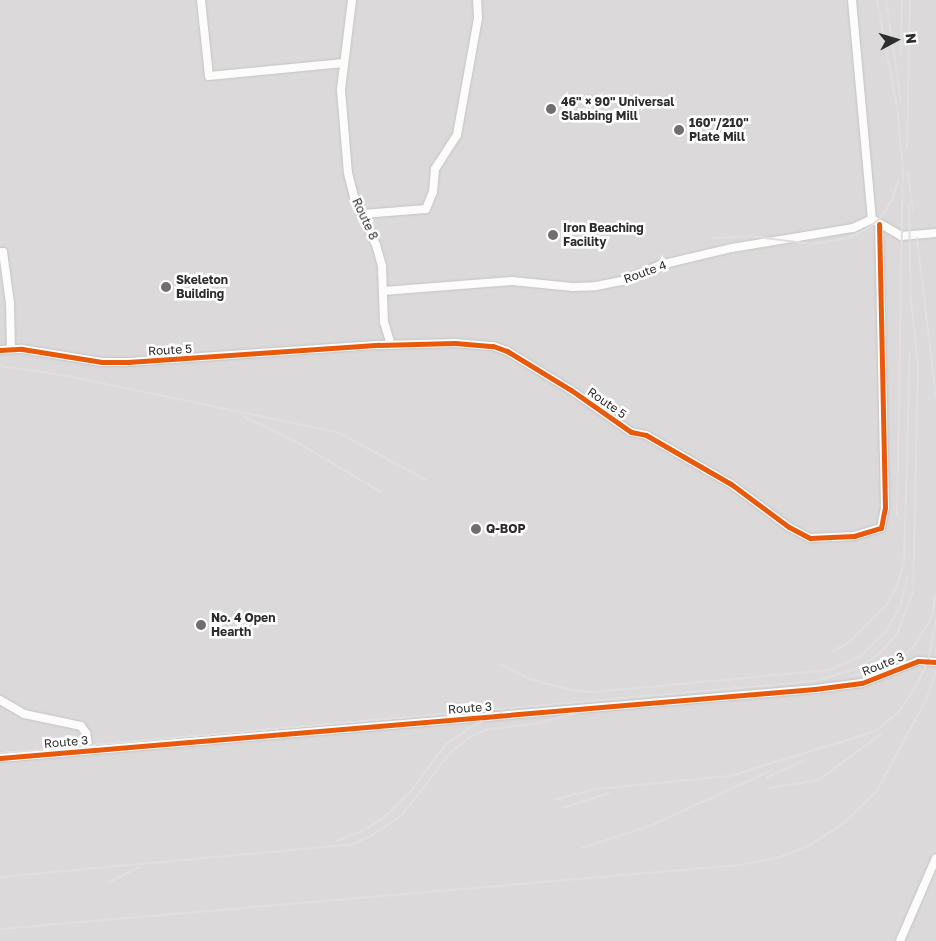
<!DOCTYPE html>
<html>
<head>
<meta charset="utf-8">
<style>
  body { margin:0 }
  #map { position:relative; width:936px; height:941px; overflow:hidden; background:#ece8e4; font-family:"Golos Text",sans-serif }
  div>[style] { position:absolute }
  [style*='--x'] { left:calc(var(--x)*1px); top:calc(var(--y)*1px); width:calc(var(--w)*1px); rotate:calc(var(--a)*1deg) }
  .industrial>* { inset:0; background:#dcd9db }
  .roads { filter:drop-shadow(0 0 1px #c5c4c5) drop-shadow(0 0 1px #c5c4c5) }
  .street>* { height:8px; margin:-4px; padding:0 4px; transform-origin:4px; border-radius:4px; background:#fcfcfb }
  .rail>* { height:2px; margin:-1px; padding:0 1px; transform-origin:1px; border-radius:1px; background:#dfdfe1 }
  .cycleway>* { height:5px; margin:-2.5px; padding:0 2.5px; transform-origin:2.5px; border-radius:2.5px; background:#e8590c }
  .dots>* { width:14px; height:14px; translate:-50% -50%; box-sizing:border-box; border:2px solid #fff; border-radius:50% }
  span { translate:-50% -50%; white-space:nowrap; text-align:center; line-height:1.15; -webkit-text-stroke:5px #fff; paint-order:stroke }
  .poi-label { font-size:12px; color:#2e2e2e; font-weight:700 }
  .left { translate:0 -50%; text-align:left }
  .street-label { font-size:12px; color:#2e2e2e }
  .north { position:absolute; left:871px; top:15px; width:50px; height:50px; -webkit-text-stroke:4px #fff; paint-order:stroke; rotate:84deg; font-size:14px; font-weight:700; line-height:20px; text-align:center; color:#2e2e2e }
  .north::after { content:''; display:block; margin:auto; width:18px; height:22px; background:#2e2e2e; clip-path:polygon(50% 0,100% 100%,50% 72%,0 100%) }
</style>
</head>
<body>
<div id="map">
  <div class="industrial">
    <div style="clip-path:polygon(0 0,936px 0,936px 941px,0 941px)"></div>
  </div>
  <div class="roads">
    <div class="street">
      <div style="--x:201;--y:0;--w:76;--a:84"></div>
      <div style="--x:209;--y:76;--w:135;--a:-5.5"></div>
      <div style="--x:352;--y:0;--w:91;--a:97"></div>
      <div style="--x:341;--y:90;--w:83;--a:85.2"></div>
      <div style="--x:348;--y:173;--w:25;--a:76"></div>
      <div style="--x:354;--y:197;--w:53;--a:65.4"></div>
      <div style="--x:376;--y:245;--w:22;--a:74"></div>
      <div style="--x:382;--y:266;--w:56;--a:88"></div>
      <div style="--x:384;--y:322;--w:24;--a:73"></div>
      <div style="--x:852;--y:0;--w:220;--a:84.8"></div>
      <div style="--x:872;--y:219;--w:34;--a:30"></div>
      <div style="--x:901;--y:236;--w:35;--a:-5"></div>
      <div style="--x:363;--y:214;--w:63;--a:-4.5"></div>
      <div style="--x:426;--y:209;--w:18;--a:-68"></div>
      <div style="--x:433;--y:192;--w:23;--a:-85"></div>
      <div style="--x:435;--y:169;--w:40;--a:-57.1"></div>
      <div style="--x:457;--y:135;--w:119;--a:-79.8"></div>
      <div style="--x:478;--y:18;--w:18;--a:-93"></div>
      <div style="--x:0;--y:252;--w:3;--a:0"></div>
      <div style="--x:3;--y:252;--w:51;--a:82.2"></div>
      <div style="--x:10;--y:303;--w:46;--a:88.8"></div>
      <div style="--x:383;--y:291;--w:129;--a:-4.4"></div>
      <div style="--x:512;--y:281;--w:61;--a:5.6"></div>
      <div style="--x:573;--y:287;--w:23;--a:-2"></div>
      <div style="--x:596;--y:286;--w:26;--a:-11"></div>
      <div style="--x:622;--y:281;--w:41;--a:-22.8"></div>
      <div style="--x:660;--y:265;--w:74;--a:-13.3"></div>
      <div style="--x:732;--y:248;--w:123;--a:-9.4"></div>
      <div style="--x:853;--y:228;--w:21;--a:-25"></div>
      <div style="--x:0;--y:350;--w:22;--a:-3"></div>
      <div style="--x:22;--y:349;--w:81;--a:9.2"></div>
      <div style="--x:102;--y:362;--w:26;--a:0"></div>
      <div style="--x:128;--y:362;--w:252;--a:-3.9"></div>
      <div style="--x:379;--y:345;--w:76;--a:-1.5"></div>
      <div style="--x:455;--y:343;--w:38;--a:5"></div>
      <div style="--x:493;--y:346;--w:15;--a:20"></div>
      <div style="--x:507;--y:351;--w:75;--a:31.4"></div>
      <div style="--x:571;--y:390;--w:73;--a:35"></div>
      <div style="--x:631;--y:432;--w:15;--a:11"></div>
      <div style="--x:646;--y:435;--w:98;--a:30"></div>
      <div style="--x:731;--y:484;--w:72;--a:36.6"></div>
      <div style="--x:789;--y:527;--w:24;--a:28"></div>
      <div style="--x:810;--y:538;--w:44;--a:-2.6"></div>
      <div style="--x:854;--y:536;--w:28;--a:-17"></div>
      <div style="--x:881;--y:528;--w:21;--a:-79"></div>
      <div style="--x:885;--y:507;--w:283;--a:-91.2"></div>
      <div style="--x:0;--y:700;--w:28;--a:30"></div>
      <div style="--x:24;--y:714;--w:58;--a:11.9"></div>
      <div style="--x:81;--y:726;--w:9;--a:54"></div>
      <div style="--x:86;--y:733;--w:17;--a:80"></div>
      <div style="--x:0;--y:758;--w:818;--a:-4.84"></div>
      <div style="--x:815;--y:689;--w:47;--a:-7.3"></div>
      <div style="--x:862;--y:683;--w:60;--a:-21.4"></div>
      <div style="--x:918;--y:661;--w:18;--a:3"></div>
      <div style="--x:900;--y:941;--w:90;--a:-66.6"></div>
    </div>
  </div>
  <div class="rail">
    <div style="--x:877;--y:0;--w:109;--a:79.4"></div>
    <div style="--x:897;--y:107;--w:59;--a:84.2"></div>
    <div style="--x:903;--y:166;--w:350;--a:91"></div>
    <div style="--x:886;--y:0;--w:102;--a:81.6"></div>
    <div style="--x:901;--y:55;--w:55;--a:-89"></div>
    <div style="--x:907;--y:147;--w:147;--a:-88.8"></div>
    <div style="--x:908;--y:171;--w:39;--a:83"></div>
    <div style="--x:909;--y:203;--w:103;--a:88.9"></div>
    <div style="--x:714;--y:238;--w:35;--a:-3"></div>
    <div style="--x:749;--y:236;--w:64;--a:7.1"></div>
    <div style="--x:813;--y:244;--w:39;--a:-10"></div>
    <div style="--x:851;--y:237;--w:21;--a:-28"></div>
    <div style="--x:870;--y:227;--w:18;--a:-43"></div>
    <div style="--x:883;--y:215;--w:20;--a:-60"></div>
    <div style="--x:893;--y:198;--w:19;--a:-74"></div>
    <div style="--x:917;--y:238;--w:160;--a:83.2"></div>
    <div style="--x:0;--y:366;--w:69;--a:8.4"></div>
    <div style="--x:68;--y:376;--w:275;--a:11.8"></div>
    <div style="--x:337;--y:432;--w:101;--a:28.3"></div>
    <div style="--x:244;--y:417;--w:56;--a:25.2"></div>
    <div style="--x:295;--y:441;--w:100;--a:30.7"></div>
    <div style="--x:833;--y:651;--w:17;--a:-28"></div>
    <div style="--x:848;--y:643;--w:54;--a:-45"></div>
    <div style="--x:886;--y:605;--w:22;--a:-60"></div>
    <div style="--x:897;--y:586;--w:25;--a:-74"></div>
    <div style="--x:904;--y:562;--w:211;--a:-88.4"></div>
    <div style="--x:500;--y:664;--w:34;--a:27"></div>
    <div style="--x:530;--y:679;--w:42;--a:15"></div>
    <div style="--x:571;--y:690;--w:23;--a:5"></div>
    <div style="--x:594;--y:692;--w:237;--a:-5.3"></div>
    <div style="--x:830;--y:670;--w:34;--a:-24"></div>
    <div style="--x:861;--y:656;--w:33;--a:-44"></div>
    <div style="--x:885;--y:633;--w:30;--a:-60"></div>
    <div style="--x:900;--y:607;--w:32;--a:-76"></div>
    <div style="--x:848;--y:677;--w:35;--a:-13"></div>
    <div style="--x:882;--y:669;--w:36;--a:-34"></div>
    <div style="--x:912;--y:649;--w:36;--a:-58"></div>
    <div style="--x:931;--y:619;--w:25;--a:-79"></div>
    <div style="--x:0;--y:753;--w:819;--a:-5.04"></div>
    <div style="--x:816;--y:681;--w:44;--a:-17.2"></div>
    <div style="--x:858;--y:668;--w:25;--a:-34"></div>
    <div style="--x:879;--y:654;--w:27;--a:-48"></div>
    <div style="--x:897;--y:634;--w:45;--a:-69.1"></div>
    <div style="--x:913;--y:592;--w:227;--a:-88.7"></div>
    <div style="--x:918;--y:365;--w:66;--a:-96.1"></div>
    <div style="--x:767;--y:777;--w:39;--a:-24"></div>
    <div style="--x:769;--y:788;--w:51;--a:-9.1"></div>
    <div style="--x:819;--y:780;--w:77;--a:-36.6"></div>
    <div style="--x:554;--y:800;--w:43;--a:-14.7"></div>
    <div style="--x:596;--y:789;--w:135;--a:-5.5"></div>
    <div style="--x:730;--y:776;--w:153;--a:-17.1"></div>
    <div style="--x:876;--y:731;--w:30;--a:-40"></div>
    <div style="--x:899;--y:712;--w:33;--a:-57"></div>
    <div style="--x:917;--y:684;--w:25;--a:-64"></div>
    <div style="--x:928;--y:661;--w:42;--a:-79"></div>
    <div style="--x:562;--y:808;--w:49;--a:-17.7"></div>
    <div style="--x:336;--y:841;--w:30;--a:-21"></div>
    <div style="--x:364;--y:830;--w:27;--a:-33"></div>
    <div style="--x:387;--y:815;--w:34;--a:-45"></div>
    <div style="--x:411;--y:791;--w:59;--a:-53.3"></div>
    <div style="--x:446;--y:744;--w:34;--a:-34"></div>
    <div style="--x:474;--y:725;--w:30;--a:-23"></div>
    <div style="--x:582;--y:848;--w:74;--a:-18.2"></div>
    <div style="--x:652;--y:825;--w:132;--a:-24.6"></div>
    <div style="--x:0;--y:877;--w:355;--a:-5.3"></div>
    <div style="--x:353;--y:844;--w:20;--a:-24"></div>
    <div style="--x:371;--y:836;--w:36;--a:-34"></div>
    <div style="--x:401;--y:816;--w:81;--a:-52"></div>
    <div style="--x:451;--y:752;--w:22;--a:-39"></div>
    <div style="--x:468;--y:738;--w:20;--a:-24"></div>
    <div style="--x:486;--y:730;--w:53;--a:-7.5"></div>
    <div style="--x:539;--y:723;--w:67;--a:-14.7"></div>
    <div style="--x:110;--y:882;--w:34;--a:-27"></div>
    <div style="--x:0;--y:929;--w:743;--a:-4.94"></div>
    <div style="--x:740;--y:865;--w:38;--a:-11"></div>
    <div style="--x:777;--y:858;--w:33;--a:-21"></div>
    <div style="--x:808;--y:846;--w:36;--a:-32"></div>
    <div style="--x:839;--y:827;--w:51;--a:-43.4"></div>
    <div style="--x:876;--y:792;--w:105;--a:-61.5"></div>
    <div style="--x:926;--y:700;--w:31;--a:-71"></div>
  </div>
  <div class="cycleway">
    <div style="--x:0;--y:350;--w:22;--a:-3"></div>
    <div style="--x:22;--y:349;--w:81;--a:9.2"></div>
    <div style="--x:102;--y:362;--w:26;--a:0"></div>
    <div style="--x:128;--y:362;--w:252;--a:-3.9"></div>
    <div style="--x:379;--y:345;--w:76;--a:-1.5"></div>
    <div style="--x:455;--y:343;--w:38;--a:5"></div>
    <div style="--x:493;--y:346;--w:15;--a:20"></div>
    <div style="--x:507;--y:351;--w:75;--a:31.4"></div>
    <div style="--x:571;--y:390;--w:73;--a:35"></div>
    <div style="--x:631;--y:432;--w:15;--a:11"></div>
    <div style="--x:646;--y:435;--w:98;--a:30"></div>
    <div style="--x:731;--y:484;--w:72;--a:36.6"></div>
    <div style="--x:789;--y:527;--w:24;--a:28"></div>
    <div style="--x:810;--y:538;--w:44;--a:-2.6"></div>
    <div style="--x:854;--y:536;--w:28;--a:-17"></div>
    <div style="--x:881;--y:528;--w:21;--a:-79"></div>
    <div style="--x:885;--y:507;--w:283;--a:-91.2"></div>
    <div style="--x:0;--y:758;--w:818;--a:-4.84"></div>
    <div style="--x:815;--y:689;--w:47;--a:-7.3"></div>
    <div style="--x:862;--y:683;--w:60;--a:-21.4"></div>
    <div style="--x:918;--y:661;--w:18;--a:3"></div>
  </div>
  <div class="dots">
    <div style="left:551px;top:109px;background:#706f6e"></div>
    <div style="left:679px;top:130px;background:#706f6e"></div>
    <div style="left:553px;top:235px;background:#706f6e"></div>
    <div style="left:166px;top:287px;background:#706f6e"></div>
    <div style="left:476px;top:529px;background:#706f6e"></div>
    <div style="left:201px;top:625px;background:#706f6e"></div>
  </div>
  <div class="poi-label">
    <span class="left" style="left:561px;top:109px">46" × 90" Universal<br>Slabbing Mill</span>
    <span class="left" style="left:689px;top:130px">160"/210"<br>Plate Mill</span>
    <span class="left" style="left:563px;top:235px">Iron Beaching<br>Facility</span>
    <span class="left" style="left:176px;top:287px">Skeleton<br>Building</span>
    <span class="left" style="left:486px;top:529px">Q-BOP</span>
    <span class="left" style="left:211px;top:625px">No. 4 Open<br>Hearth</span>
  </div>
  <div class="street-label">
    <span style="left:365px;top:219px;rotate:65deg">Route 8</span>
    <span style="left:645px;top:272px;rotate:-20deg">Route 4</span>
    <span style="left:170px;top:350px;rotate:-3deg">Route 5</span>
    <span style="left:607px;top:403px;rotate:35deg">Route 5</span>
    <span style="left:883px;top:664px;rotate:-22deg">Route 3</span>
    <span style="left:470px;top:708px;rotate:-4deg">Route 3</span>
    <span style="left:66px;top:742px;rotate:-5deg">Route 3</span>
  </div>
  <div class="north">N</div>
</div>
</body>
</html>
